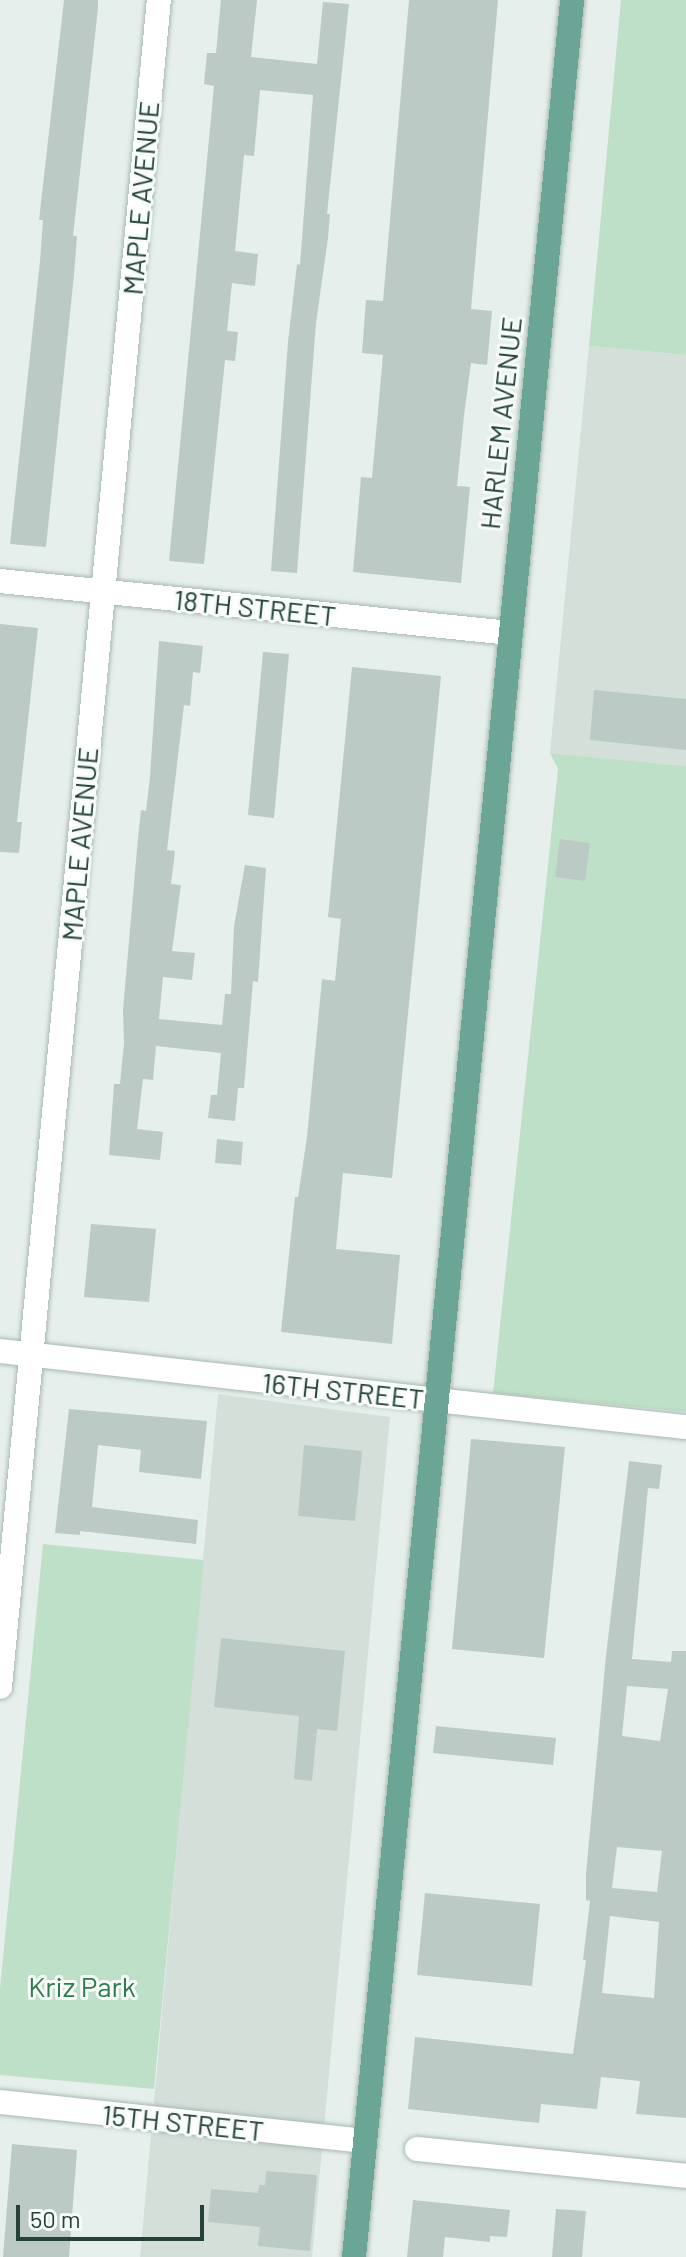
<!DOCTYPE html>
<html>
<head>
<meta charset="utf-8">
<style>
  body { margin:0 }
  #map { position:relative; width:686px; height:2257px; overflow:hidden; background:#e6efeb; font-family:Barlow,sans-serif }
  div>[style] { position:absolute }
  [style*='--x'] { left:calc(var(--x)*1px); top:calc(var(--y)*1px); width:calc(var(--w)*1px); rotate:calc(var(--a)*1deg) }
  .built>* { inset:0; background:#d4dfda }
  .green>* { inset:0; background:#bfe0c8 }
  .building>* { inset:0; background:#bbcac4 }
  .roads { filter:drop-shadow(0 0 2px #a8b8b2) drop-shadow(0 0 2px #a8b8b2) }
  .street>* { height:24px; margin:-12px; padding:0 12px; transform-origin:12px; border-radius:12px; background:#fff }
  .secondary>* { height:24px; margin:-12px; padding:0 12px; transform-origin:12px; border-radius:12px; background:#fff }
  .primary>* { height:24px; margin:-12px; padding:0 12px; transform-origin:12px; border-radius:12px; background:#6aa596 }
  span { translate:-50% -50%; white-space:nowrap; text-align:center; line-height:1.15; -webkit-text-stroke:6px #f7fbf9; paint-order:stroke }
  .street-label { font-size:28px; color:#24423a }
  .park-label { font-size:28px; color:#2d7a4b }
  .scale { position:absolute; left:16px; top:2205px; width:188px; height:36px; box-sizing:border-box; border:4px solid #24423a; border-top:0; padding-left:10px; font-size:24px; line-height:28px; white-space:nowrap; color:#24423a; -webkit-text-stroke:6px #f7fbf9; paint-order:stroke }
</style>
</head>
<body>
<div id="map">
  <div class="built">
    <div style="clip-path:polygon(589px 346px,686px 355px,686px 766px,550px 753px)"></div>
    <div style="clip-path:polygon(218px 1394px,390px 1417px,312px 2257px,140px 2257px)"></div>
  </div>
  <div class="green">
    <div style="clip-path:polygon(621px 0,686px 0,686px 355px,589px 346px)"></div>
    <div style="clip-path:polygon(550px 753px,686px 766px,686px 1412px,493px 1393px,558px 769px)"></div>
    <div style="clip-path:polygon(43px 1544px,204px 1560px,154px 2089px,0 2075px,0 1989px)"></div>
  </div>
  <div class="building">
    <div style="clip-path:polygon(64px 0,98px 0,98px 8px,73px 236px,77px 236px,74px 275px,46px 547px,10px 544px,40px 261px,43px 220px,39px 220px)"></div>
    <div style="clip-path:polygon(221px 0,257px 0,251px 57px,317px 64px,323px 2px,349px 4px,327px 214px,330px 214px,328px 238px,316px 323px,297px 573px,271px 571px,288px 342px,297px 264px,300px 265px,313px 95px,260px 90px,254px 156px,244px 155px,235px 251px,258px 254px,255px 286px,232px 283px,227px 331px,238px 332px,235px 361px,225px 360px,204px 564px,169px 561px,214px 86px,204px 84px,207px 53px,216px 53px)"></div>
    <div style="clip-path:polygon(409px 0,498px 0,471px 309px,492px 311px,487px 365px,471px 363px,464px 415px,457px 486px,470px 487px,461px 583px,353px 572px,361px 477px,372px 478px,383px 355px,362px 353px,366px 300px,383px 301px)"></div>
    <div style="clip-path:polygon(0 624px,38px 628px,17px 822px,22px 822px,19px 853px,0 852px)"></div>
    <div style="clip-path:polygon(159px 641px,203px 646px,200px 673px,193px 672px,190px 706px,184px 705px,167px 850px,175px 851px,171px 884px,181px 885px,172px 951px,195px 953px,192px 980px,163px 977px,159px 1019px,222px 1025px,225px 994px,231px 994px,234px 926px,245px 865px,266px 868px,258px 982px,253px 981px,244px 1088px,238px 1088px,235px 1121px,208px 1118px,211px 1095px,217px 1095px,221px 1053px,156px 1046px,153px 1080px,143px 1079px,137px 1129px,163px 1132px,160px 1160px,109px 1155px,114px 1084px,120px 1084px,124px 1043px,123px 1010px,138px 838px,141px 810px,146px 811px,150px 777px)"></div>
    <div style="clip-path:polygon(263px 652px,289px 654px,274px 818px,248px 815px)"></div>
    <div style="clip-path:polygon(352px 667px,441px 676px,392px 1178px,343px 1173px,336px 1249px,400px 1255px,392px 1344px,281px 1332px,295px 1197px,298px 1197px,307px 1137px,322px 979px,335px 981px,341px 919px,328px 917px)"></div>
    <div style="clip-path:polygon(594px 690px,686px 699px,686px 750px,590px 740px)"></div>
    <div style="clip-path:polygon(560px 839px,590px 843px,585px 881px,555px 877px)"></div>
    <div style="clip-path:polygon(217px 1139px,243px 1142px,241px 1165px,215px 1163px)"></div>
    <div style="clip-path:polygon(91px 1224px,156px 1229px,149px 1302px,84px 1297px)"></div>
    <div style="clip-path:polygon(69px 1409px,207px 1421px,201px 1479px,139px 1472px,141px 1450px,98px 1445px,92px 1507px,198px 1520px,196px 1544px,80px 1531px,80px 1535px,55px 1533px)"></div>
    <div style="clip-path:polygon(471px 1439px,565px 1447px,544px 1658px,452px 1649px)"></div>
    <div style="clip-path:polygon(304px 1445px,362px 1451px,355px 1521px,298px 1516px)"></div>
    <div style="clip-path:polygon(evenodd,629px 1461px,662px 1465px,659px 1489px,648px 1488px,632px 1659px,671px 1662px,672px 1651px,686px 1651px,686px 2118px,636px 2114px,640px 2081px,601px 2077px,597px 2109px,541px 2104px,539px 2123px,408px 2109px,415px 2037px,573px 2054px,586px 1960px,583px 1960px,590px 1901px,586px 1900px,586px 1874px,606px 1656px,629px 1461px,627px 1686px,668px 1689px,660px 1741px,622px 1736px,627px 1686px,629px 1461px,617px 1847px,662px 1851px,657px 1892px,612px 1888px,617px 1847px,629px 1461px,610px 1916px,659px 1922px,654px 1998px,602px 1993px,610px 1916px)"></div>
    <div style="clip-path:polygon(221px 1638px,345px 1651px,337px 1731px,317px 1729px,312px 1781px,294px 1779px,299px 1716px,214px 1707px)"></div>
    <div style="clip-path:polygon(436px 1726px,556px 1738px,553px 1765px,433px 1753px)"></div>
    <div style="clip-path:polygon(425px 1893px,540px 1904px,532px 1986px,417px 1975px)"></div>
    <div style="clip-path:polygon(12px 2144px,77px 2150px,69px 2257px,3px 2257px)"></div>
    <div style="clip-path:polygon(266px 2171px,317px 2175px,310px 2251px,258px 2246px,260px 2227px,208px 2222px,211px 2189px,258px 2193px,259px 2185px,265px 2185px)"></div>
    <div style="clip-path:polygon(413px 2200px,510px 2210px,507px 2237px,490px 2236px,490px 2242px,445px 2237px,443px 2257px,407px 2257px)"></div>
    <div style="clip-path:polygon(556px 2209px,586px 2211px,582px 2257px,552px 2257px)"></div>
  </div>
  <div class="roads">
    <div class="street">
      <div style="--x:0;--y:581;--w:513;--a:5.82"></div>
      <div style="--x:436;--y:1400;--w:251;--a:6.2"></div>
      <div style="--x:0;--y:1687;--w:1694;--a:-84.62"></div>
      <div style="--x:0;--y:2102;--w:367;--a:6.1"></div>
      <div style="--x:417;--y:2149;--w:270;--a:5.7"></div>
    </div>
    <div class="secondary">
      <div style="--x:0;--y:1351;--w:439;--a:6.4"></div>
    </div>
    <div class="primary">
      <div style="--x:354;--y:2257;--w:2268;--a:-84.48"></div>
    </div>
  </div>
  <div class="street-label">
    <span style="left:140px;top:198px;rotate:-85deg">MAPLE AVENUE</span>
    <span style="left:500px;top:423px;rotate:-84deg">HARLEM AVENUE</span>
    <span style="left:255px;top:607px;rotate:6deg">18TH STREET</span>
    <span style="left:79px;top:844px;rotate:-85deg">MAPLE AVENUE</span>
    <span style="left:343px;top:1390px;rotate:6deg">16TH STREET</span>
    <span style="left:183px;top:2122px;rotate:6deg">15TH STREET</span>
  </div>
  <div class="park-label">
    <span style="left:82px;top:1986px">Kriz Park</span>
  </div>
  <div class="scale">50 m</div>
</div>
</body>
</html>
